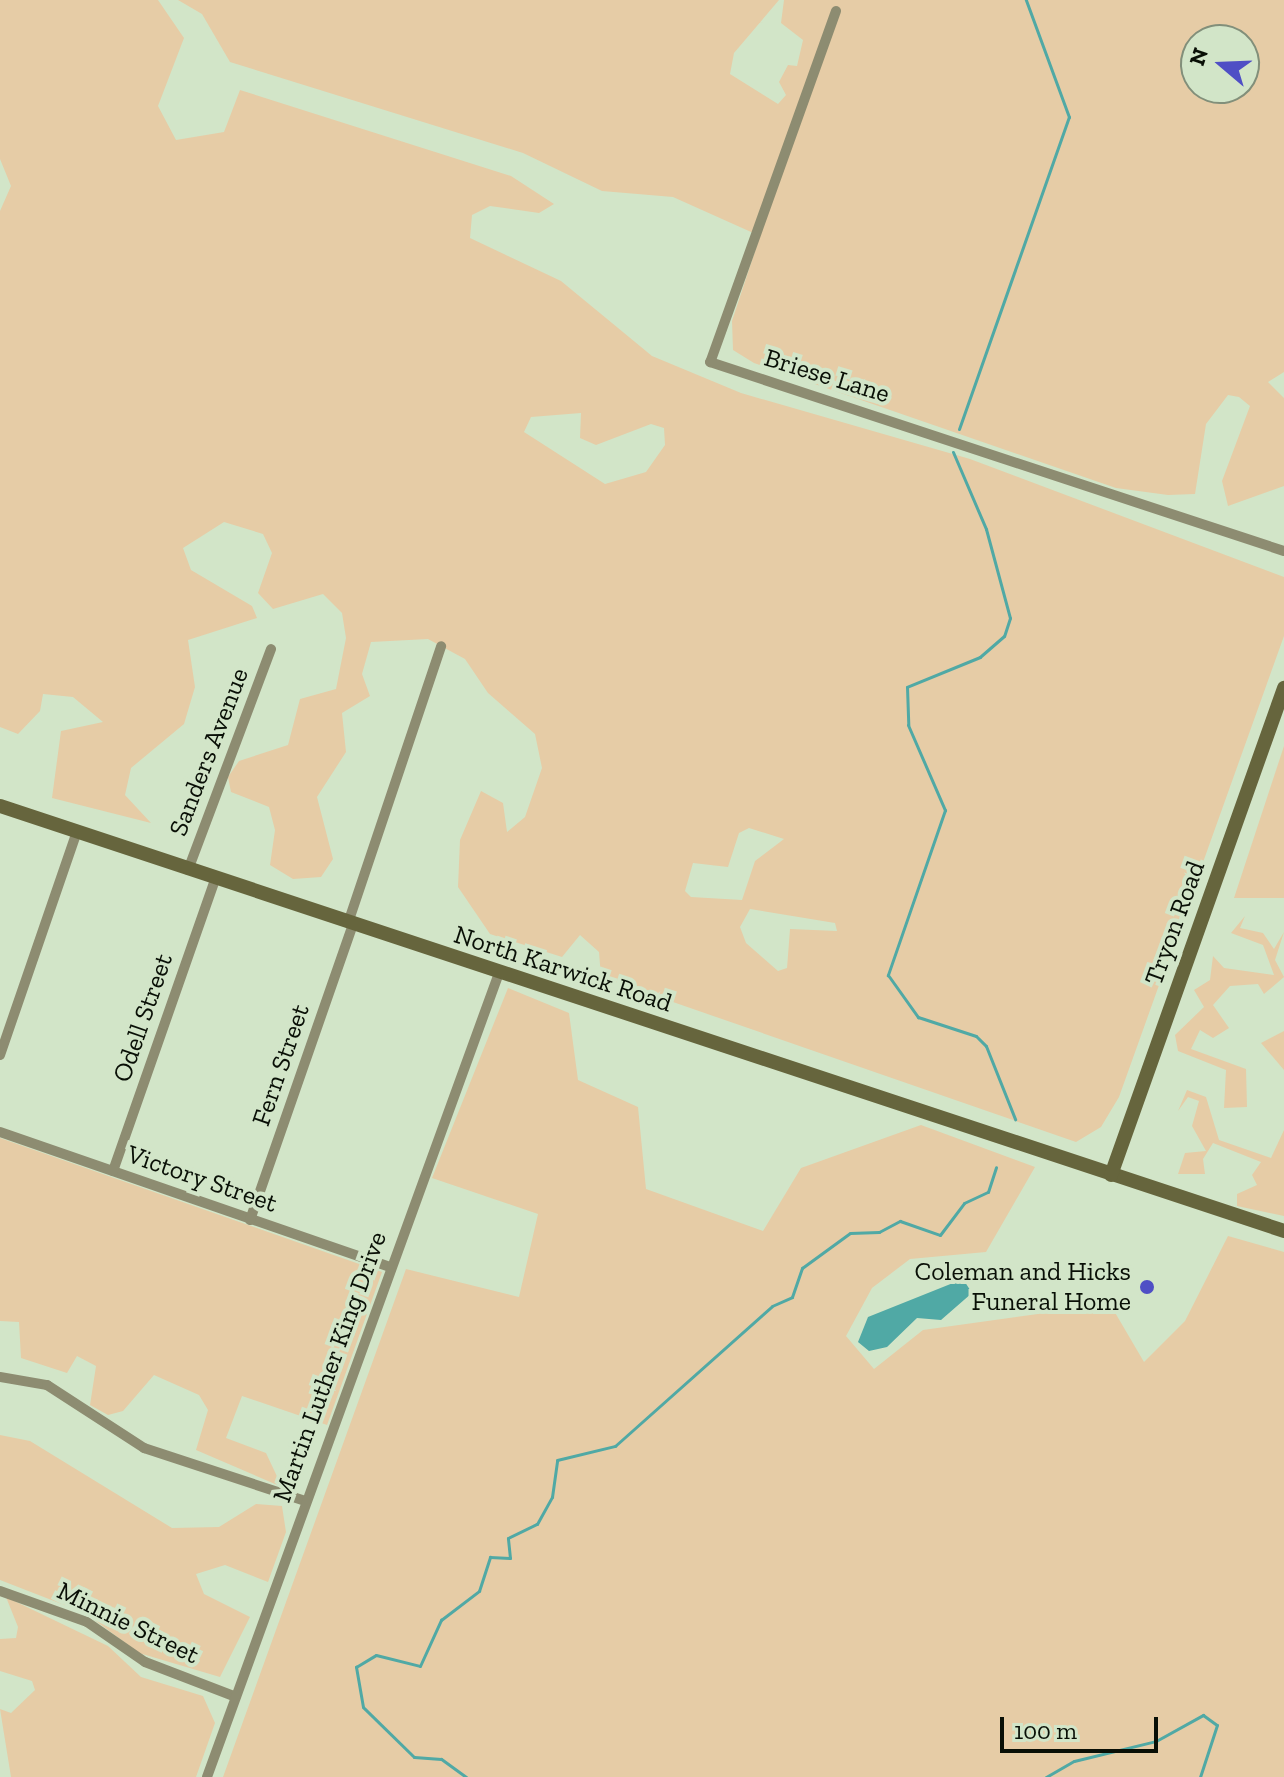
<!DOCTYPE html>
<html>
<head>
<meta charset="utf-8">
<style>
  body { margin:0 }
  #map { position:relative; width:1284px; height:1777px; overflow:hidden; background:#d2e5c8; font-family:"Zilla Slab",serif }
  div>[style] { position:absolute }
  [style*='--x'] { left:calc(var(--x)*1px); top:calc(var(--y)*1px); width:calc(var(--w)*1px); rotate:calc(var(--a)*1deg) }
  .green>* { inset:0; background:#e6cca6 }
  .water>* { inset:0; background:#50a9a5 }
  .stream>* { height:3px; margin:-1.5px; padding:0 1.5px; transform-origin:1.5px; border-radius:1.5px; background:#50a9a5 }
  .street>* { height:10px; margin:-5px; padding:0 5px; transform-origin:5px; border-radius:5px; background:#8d8c71 }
  .secondary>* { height:14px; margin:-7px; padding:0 7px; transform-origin:7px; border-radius:7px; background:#66653d }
  .dots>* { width:22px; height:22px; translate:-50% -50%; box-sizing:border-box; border:4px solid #d2e5c8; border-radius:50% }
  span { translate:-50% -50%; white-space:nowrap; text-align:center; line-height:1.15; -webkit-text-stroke:8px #d2e5c8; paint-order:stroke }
  .street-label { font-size:26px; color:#090f06 }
  .poi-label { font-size:26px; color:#090f06 }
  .right { translate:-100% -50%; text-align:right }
  .north { position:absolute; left:1180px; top:24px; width:80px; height:80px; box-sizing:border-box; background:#d2e5c8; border:2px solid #828f7a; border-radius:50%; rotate:289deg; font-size:22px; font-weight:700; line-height:32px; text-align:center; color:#090f06 }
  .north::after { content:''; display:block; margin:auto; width:28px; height:36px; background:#4f4fc5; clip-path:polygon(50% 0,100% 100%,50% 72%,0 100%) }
  .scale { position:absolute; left:1000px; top:1717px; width:158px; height:36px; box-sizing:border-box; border:4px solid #090f06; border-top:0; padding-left:10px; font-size:24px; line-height:28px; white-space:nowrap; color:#090f06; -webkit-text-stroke:6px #d2e5c8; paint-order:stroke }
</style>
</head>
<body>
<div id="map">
  <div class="green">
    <div style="clip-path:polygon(evenodd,0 0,158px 0,184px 38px,158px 106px,176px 140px,224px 132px,240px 90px,511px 176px,554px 204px,539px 213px,490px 206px,472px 215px,470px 238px,561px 281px,652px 356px,741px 393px,970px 459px,1284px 577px,1284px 636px,1119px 1097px,1101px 1127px,1076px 1142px,601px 977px,599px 952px,580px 935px,562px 957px,490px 934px,458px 887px,460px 840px,481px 791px,503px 803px,507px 832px,525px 817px,542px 768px,535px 734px,488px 693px,465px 659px,428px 639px,371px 642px,362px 674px,370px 696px,342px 713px,346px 752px,317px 797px,333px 859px,321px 877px,293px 879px,270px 865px,275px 830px,269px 807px,231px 792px,228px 777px,239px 761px,288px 745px,300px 699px,336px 689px,346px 638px,342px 613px,323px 594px,273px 609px,258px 593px,272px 553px,263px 534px,224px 522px,183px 548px,191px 570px,252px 606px,257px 618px,188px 640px,195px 687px,184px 724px,131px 768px,125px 795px,151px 823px,52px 798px,61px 731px,103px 722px,73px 697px,43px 694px,40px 711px,18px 734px,0 727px,0 211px,11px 186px,0 159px,0 0,581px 413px,580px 438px,596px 445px,651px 424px,664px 428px,665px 445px,646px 472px,605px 484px,524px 432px,531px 417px,581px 413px,0 0,749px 828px,784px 839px,755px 861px,742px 900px,691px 897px,685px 891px,693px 863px,728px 867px,739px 833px,749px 828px,0 0,750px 909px,835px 923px,837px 931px,790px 929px,787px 968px,778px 971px,746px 943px,740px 927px,750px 909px)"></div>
    <div style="clip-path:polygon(evenodd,178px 0,779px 0,734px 53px,730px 74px,778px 104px,786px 95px,779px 82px,788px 65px,797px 66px,803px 40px,781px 23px,784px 0,1284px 0,1284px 372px,1268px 382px,1284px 398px,1284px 486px,1228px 506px,1222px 481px,1250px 406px,1239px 397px,1228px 395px,1206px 424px,1195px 494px,1168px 495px,1116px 488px,754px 363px,733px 350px,732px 321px,760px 236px,673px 197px,602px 191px,523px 153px,230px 62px,202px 14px,178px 0,1196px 40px,1244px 40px,1244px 88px,1196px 88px,1196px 40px)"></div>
    <div style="clip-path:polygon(1284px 746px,1284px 898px,1234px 898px)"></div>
    <div style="clip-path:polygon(1245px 916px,1240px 928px,1263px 933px,1274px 949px,1284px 932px,1275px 960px,1284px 977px,1264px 994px,1258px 984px,1230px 986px,1213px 1005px,1229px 1028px,1213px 1038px,1200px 1030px,1191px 1049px,1246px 1069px,1247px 1107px,1224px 1108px,1226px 1070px,1178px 1051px,1175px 1035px,1204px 1007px,1194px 990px,1210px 980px,1213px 956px,1224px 968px,1274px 975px,1263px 945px,1231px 933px)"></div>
    <div style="clip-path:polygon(508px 988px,569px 1013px,578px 1080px,638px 1107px,646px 1189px,763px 1231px,801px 1168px,921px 1125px,1035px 1167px,986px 1252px,910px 1259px,872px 1288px,846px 1336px,874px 1369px,923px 1330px,1110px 1304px,1144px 1362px,1185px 1321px,1228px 1236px,1284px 1252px,1284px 1777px,223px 1777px,406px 1269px,519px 1297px,538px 1214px,432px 1178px)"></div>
    <div style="clip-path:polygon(1284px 1031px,1284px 1070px,1261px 1043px)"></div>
    <div style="clip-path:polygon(1187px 1090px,1206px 1097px,1219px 1140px,1271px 1158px,1284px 1130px,1284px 1216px,1237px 1206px,1237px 1194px,1257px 1185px,1252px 1175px,1261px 1162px,1213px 1143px,1203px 1159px,1205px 1174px,1178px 1174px,1185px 1153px,1206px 1151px,1192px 1126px,1199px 1101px,1188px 1097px,1178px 1111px)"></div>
    <div style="clip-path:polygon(0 1138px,382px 1272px,327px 1425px,242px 1396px,226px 1438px,266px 1453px,282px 1487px,196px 1450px,208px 1410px,199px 1395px,154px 1375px,123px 1411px,108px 1415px,90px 1405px,96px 1366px,77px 1356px,67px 1373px,21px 1358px,19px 1322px,0 1321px)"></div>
    <div style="clip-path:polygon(0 1435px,30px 1441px,172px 1528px,219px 1527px,256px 1504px,282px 1506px,286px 1532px,268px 1582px,225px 1565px,196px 1574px,204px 1594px,250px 1617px,220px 1677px,139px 1653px,85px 1613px,0 1580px)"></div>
    <div style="clip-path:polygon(6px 1597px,108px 1646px,141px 1677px,203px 1696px,215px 1723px,196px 1777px,11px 1777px,0 1709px,11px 1713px,35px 1690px,32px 1681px,0 1671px,0 1639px,16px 1638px,18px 1627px)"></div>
  </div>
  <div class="water">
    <div style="clip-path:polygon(963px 1279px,972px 1293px,941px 1320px,917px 1318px,887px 1347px,869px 1351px,858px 1342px,868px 1317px)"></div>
  </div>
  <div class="stream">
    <div style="--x:959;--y:429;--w:331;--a:-70.6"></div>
    <div style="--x:1069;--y:117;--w:125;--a:-110.2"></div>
    <div style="--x:953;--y:452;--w:84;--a:66.8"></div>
    <div style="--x:986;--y:529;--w:92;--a:74.9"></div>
    <div style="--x:1010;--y:618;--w:19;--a:108"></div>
    <div style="--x:1004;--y:636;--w:32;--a:139"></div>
    <div style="--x:980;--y:657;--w:79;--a:157.7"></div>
    <div style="--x:907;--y:687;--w:38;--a:88"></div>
    <div style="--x:908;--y:725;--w:93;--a:66.5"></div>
    <div style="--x:945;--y:810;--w:175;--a:109.1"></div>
    <div style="--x:888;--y:975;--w:52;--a:54.5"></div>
    <div style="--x:918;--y:1017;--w:61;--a:18.1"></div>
    <div style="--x:976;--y:1036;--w:14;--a:45"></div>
    <div style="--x:986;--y:1046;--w:79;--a:68.3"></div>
    <div style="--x:466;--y:1777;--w:31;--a:-144"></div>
    <div style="--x:441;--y:1759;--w:27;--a:-176"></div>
    <div style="--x:414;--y:1757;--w:71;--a:-135.6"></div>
    <div style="--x:363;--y:1707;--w:41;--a:-99.9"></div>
    <div style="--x:356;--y:1667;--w:23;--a:-31"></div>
    <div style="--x:376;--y:1655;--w:45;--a:14"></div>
    <div style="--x:420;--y:1666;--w:51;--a:-65.5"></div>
    <div style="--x:441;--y:1620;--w:48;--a:-37.3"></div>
    <div style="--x:479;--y:1591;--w:36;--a:-72"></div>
    <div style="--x:490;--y:1557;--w:20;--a:3"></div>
    <div style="--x:510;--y:1558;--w:20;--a:-96"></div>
    <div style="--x:508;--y:1538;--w:32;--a:-26"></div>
    <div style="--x:537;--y:1524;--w:31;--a:-61"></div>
    <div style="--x:552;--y:1497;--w:37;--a:-82"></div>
    <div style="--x:557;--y:1460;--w:60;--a:-13.6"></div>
    <div style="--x:615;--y:1446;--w:210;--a:-41.7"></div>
    <div style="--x:772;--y:1306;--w:22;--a:-24"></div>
    <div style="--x:792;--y:1297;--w:31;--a:-71"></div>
    <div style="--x:802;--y:1268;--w:59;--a:-36.1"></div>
    <div style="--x:850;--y:1233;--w:29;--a:-2"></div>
    <div style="--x:879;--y:1232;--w:24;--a:-28"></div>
    <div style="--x:900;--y:1221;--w:42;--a:19.3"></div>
    <div style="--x:940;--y:1235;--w:40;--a:-53"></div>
    <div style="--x:964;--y:1203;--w:26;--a:-25"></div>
    <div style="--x:988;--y:1192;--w:26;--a:-72"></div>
    <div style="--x:1046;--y:1777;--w:32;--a:-30"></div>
    <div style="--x:1074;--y:1761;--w:84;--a:-13.7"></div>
    <div style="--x:1156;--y:1741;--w:54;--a:-29"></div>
    <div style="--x:1203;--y:1715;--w:17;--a:36"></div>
    <div style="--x:1217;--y:1725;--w:55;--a:108.1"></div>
  </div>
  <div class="street">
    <div style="--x:836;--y:11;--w:373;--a:109.7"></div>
    <div style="--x:710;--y:362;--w:604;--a:18.23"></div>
    <div style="--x:188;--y:870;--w:236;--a:-69.4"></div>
    <div style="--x:348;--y:923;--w:292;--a:-71.4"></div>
    <div style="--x:0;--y:1055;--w:236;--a:-71"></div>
    <div style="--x:0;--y:1132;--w:412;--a:19.1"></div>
    <div style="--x:113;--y:1171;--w:309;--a:-70.7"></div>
    <div style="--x:250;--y:1220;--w:312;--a:-70.8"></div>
    <div style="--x:0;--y:1377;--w:48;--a:9.7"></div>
    <div style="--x:47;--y:1385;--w:116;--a:33"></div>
    <div style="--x:144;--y:1448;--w:169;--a:18.2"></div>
    <div style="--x:0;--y:1591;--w:92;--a:19.6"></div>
    <div style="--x:87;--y:1622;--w:70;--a:34.6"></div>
    <div style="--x:145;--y:1662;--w:97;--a:21"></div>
    <div style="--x:207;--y:1777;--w:855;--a:-70.04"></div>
  </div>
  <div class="secondary">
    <div style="--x:0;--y:806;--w:1353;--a:18.31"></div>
    <div style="--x:1111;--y:1175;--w:517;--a:-70.44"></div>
  </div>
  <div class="dots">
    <div style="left:1147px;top:1287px;background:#4f4fc5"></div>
  </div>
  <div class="street-label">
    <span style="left:827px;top:376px;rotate:17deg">Briese Lane</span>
    <span style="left:209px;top:752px;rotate:-69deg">Sanders Avenue</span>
    <span style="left:1175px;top:923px;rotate:-70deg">Tryon Road</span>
    <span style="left:563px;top:969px;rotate:18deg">North Karwick Road</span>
    <span style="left:143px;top:1018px;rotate:-71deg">Odell Street</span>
    <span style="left:281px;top:1065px;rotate:-71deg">Fern Street</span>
    <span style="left:202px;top:1179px;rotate:19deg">Victory Street</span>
    <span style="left:330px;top:1367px;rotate:-70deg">Martin Luther King Drive</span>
    <span style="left:128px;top:1623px;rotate:26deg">Minnie Street</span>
  </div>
  <div class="poi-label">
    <span class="right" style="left:1131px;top:1287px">Coleman and Hicks<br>Funeral Home</span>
  </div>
  <div class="north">N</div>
  <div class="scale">100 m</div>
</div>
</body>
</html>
